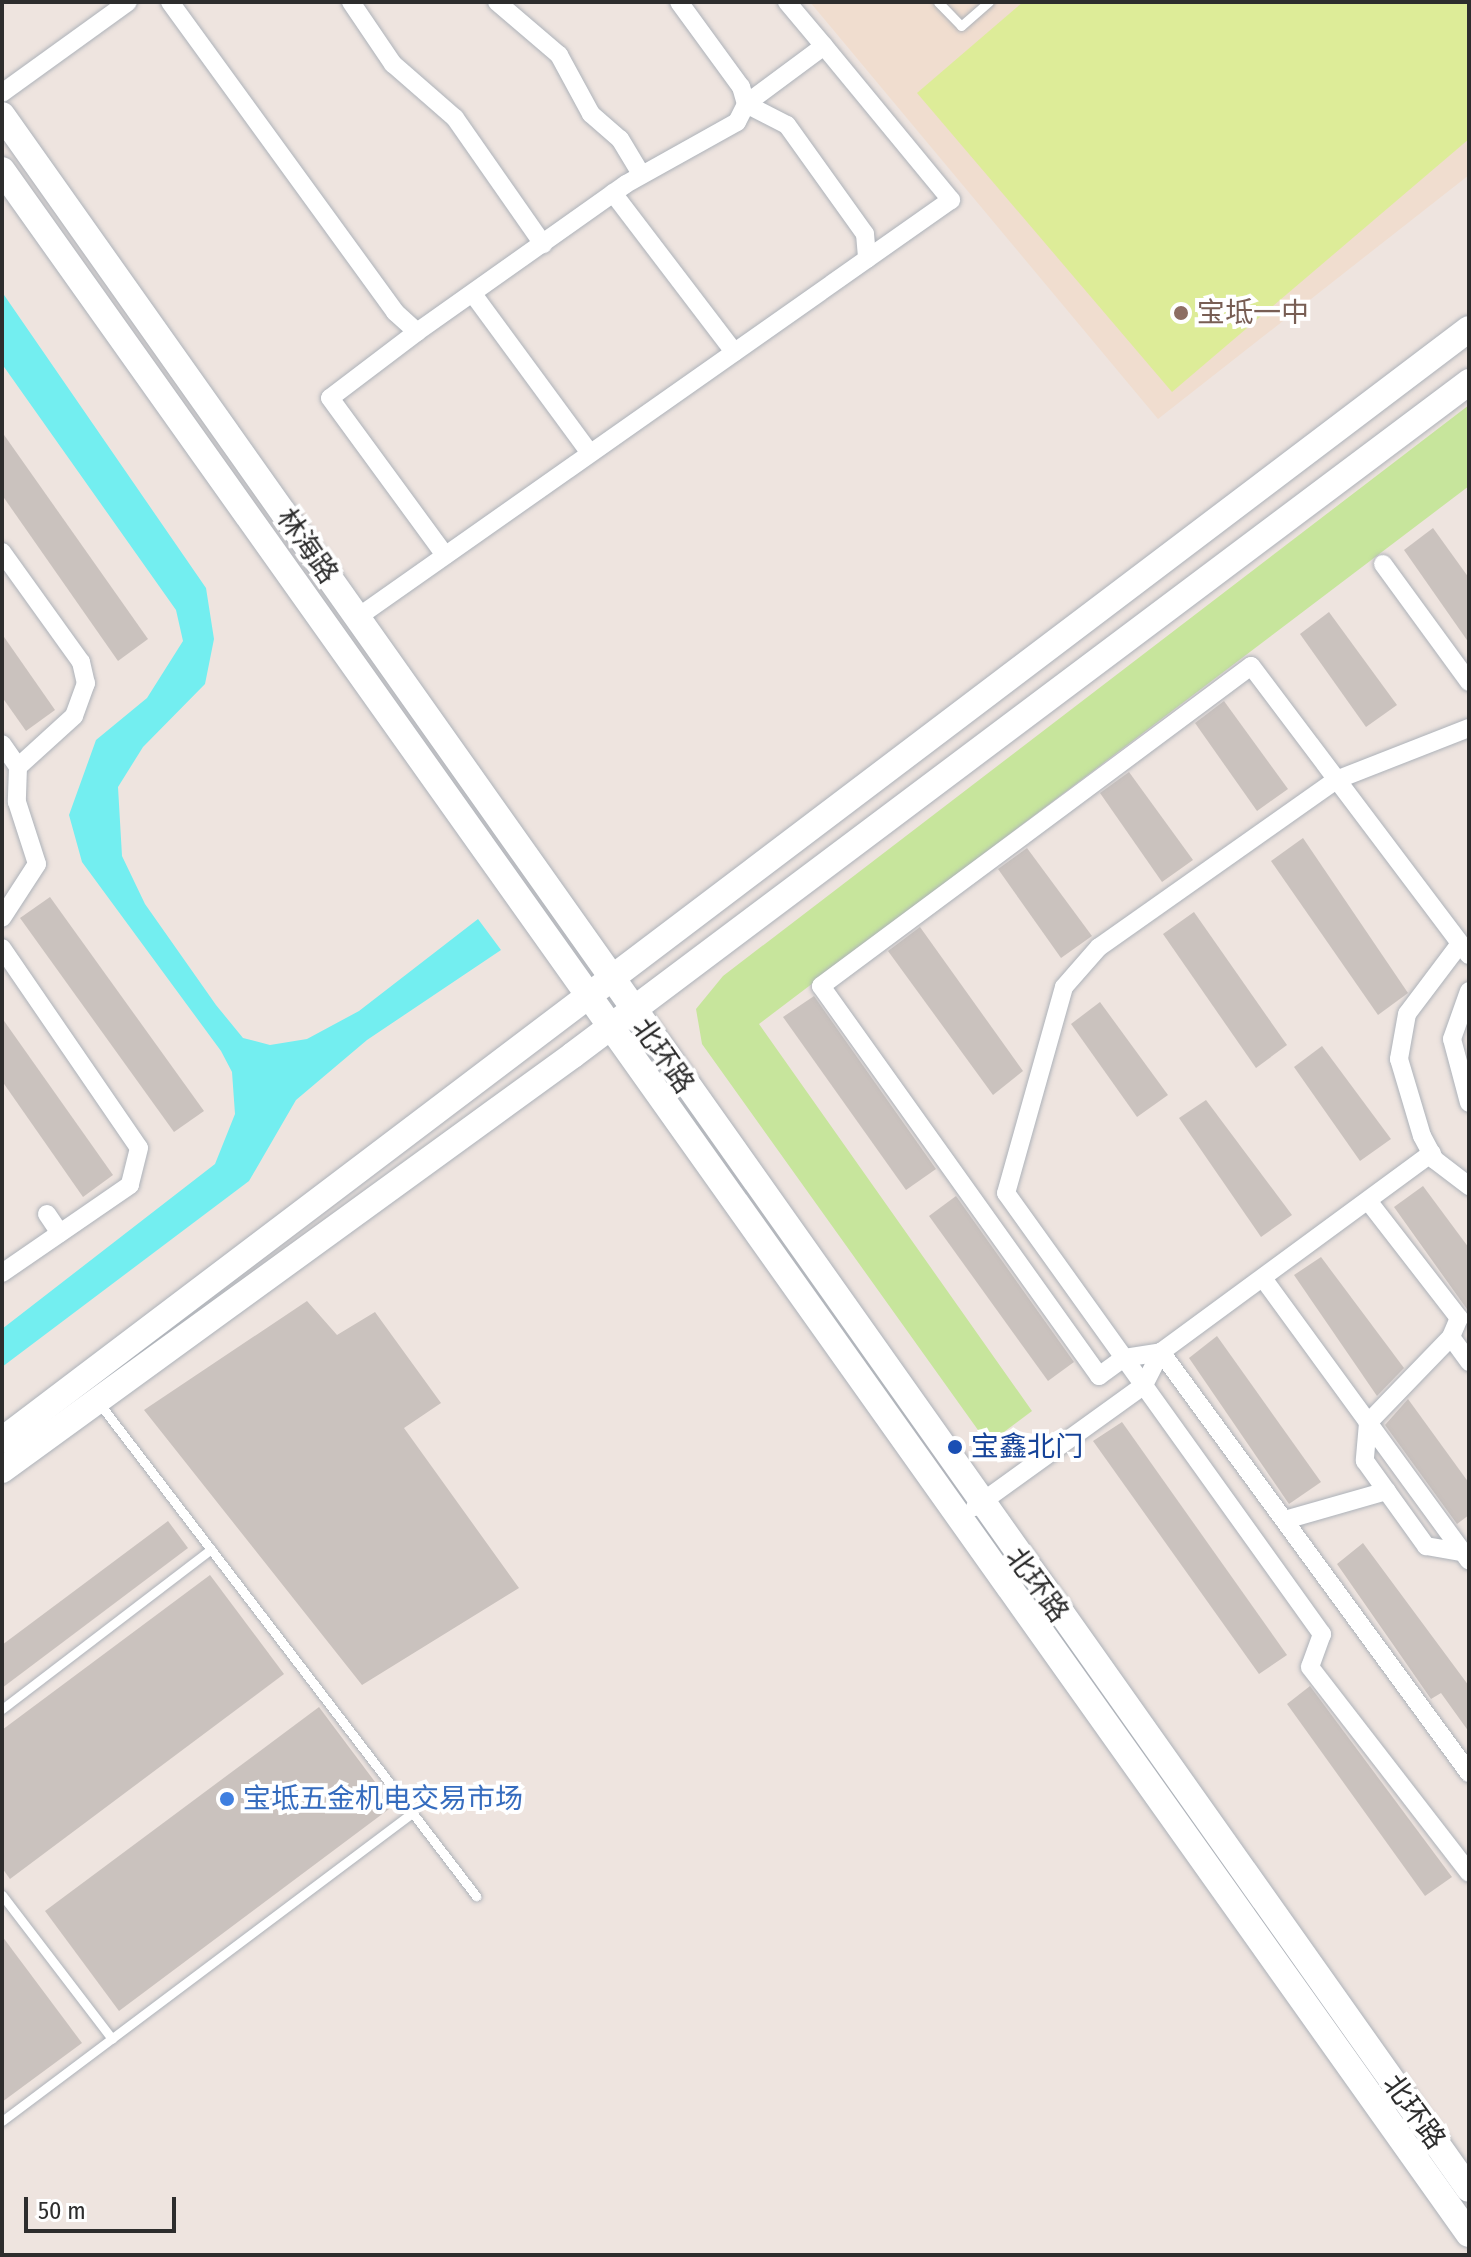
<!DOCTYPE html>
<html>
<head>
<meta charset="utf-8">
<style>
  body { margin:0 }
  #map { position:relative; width:1471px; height:2257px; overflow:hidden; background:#eee4df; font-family:"Fira Sans Condensed","Noto Sans SC",sans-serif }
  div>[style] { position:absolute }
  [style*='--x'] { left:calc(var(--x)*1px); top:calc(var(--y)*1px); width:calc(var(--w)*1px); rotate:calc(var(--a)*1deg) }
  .education>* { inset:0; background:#f0ddcf }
  .green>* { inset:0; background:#c7e59c }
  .pitch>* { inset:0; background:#ddec98 }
  .water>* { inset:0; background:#73eef0 }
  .building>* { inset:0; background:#cac2be }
  .roads { filter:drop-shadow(0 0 2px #adb2b9) drop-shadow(0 0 2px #adb2b9) }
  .lane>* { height:9px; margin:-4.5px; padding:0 4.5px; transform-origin:4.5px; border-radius:4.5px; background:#fff }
  .street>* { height:18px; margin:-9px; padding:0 9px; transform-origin:9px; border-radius:9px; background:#fff }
  .secondary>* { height:26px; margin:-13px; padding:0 13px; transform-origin:13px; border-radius:13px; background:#fff }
  .dots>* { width:22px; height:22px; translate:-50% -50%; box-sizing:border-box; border:4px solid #fff; border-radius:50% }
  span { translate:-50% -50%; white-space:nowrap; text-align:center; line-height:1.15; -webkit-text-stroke:8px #fff; paint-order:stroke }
  .education-label { font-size:28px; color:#785e54 }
  .left { translate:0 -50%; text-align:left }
  .street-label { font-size:28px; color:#2d2d2d }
  .transit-label { font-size:28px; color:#164399 }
  .shop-label { font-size:28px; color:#366cbe }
  .frame { position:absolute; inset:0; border:4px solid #2d2d2d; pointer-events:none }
  .scale { position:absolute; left:24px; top:2197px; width:152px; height:36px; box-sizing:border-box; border:4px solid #2d2d2d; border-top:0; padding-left:10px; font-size:24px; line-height:28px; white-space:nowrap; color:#2d2d2d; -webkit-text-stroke:6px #fff; paint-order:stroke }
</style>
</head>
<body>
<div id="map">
  <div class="education">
    <div style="clip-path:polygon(810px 2px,1469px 2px,1469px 175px,1158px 419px)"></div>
  </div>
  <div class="green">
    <div style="clip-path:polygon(1469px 405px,1469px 486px,759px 1024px,1032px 1411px,988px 1444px,702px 1044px,696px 1009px,723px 976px)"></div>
  </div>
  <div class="pitch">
    <div style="clip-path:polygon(1023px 2px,1469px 2px,1469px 139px,1172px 392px,917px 93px)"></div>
  </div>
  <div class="water">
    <div style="clip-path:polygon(2px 292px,206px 588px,214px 639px,205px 684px,143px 747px,118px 787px,122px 856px,145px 904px,216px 1005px,243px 1038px,270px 1045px,307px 1039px,359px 1011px,478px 919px,501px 950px,367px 1040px,296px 1100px,249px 1181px,2px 1367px,2px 1329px,215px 1164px,235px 1114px,232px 1072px,221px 1051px,82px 862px,69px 815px,96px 740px,147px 698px,183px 641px,176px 610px,2px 364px)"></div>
  </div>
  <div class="building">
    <div style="clip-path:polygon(2px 432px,148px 639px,118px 661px,2px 495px)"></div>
    <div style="clip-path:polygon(1433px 528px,1469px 578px,1469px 643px,1404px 550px)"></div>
    <div style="clip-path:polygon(1329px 612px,1397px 705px,1366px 727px,1300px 634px)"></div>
    <div style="clip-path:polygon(2px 634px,55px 710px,26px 731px,2px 697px)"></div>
    <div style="clip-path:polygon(1224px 701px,1288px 789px,1257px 811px,1195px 723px)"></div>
    <div style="clip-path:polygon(1129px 772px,1193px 860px,1162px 882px,1100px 793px)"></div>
    <div style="clip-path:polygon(1303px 838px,1408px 993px,1378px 1015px,1271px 861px)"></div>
    <div style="clip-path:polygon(1027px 848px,1092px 936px,1061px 958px,998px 869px)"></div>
    <div style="clip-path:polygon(50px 897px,204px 1111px,174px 1132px,20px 918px)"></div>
    <div style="clip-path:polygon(1194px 912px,1287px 1045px,1256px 1068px,1163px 934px)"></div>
    <div style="clip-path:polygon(920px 927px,1023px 1071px,993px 1095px,888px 951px)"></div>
    <div style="clip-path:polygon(814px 996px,936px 1169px,906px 1190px,783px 1017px)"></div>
    <div style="clip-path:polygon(1100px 1002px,1168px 1095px,1137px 1117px,1071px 1024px)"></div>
    <div style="clip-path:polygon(2px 1018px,113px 1175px,83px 1197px,2px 1081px)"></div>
    <div style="clip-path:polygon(1322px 1046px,1391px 1139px,1360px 1161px,1294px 1067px)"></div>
    <div style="clip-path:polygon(1206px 1100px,1292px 1215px,1261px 1237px,1179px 1118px)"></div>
    <div style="clip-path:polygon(1423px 1186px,1469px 1248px,1469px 1312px,1394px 1207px)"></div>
    <div style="clip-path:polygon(956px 1196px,1074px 1362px,1048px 1381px,929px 1216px)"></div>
    <div style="clip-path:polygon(1321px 1257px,1404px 1368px,1377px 1396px,1294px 1275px)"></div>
    <div style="clip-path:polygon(307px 1301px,337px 1335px,375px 1312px,441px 1403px,404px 1428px,519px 1588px,362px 1685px,144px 1410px)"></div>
    <div style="clip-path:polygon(1217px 1336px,1321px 1482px,1289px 1504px,1189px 1358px)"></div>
    <div style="clip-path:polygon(1408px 1399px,1469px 1483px,1469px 1515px,1457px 1524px,1385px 1425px)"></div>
    <div style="clip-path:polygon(1122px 1422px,1287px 1655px,1259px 1674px,1093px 1441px)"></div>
    <div style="clip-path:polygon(168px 1521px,188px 1548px,2px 1688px,2px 1645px)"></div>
    <div style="clip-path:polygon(1363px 1543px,1469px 1686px,1469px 1732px,1441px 1693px,1431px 1699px,1337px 1564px)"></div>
    <div style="clip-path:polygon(210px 1575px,284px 1674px,10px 1879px,2px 1868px,2px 1730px)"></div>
    <div style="clip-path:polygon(1310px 1686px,1452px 1877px,1425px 1896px,1287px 1704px)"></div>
    <div style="clip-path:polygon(319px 1707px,393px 1806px,119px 2011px,45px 1911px)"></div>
    <div style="clip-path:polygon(2px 1936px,82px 2043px,2px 2102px)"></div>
  </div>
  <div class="roads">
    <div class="lane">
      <div style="--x:938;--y:2;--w:33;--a:46"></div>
      <div style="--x:961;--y:26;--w:37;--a:-41"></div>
      <div style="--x:99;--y:1403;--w:621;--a:52.59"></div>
      <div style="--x:2;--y:1709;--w:263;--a:-37.4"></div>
      <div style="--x:2;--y:1895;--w:181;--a:52.6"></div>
      <div style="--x:2;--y:2121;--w:513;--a:-36.91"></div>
    </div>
    <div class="street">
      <div style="--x:170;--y:2;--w:383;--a:54"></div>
      <div style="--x:395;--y:312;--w:30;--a:42"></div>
      <div style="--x:417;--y:332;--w:256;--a:-35.3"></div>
      <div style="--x:626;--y:184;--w:127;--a:-29.2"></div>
      <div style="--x:737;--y:122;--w:20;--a:-63"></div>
      <div style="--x:746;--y:104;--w:18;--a:-106"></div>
      <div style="--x:741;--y:87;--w:105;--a:-126.1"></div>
      <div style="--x:351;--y:2;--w:75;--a:55.9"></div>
      <div style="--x:393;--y:64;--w:82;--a:41.1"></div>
      <div style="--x:455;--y:118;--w:154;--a:55.1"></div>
      <div style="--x:497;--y:2;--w:82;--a:40.5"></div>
      <div style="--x:559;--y:55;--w:67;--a:61.5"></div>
      <div style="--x:591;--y:114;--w:38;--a:41"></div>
      <div style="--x:620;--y:139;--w:41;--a:59"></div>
      <div style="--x:787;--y:2;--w:57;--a:49.9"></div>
      <div style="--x:824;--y:46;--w:97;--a:143.4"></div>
      <div style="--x:746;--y:104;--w:46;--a:27.1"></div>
      <div style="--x:787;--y:125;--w:134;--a:54.4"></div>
      <div style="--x:865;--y:234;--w:25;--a:85"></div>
      <div style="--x:2;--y:93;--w:155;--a:-35.8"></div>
      <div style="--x:613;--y:193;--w:200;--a:52.7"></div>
      <div style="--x:473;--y:294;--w:197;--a:53.7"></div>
      <div style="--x:417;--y:332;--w:109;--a:142.8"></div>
      <div style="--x:330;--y:398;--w:195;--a:53.8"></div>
      <div style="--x:2;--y:552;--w:135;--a:54.3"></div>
      <div style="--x:81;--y:662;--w:22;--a:77"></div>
      <div style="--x:86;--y:683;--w:35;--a:110"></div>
      <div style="--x:74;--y:716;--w:76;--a:137.7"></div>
      <div style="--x:1383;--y:564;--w:146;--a:53.9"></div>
      <div style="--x:358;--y:617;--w:725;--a:-35.12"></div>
      <div style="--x:951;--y:200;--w:200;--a:-129.5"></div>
      <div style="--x:1469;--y:728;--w:143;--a:158.6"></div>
      <div style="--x:1336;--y:780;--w:290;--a:144.8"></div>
      <div style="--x:1099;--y:947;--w:53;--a:131.2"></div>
      <div style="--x:1064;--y:987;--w:214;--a:105.7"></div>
      <div style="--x:1006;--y:1193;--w:543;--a:54.38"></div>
      <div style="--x:1322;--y:1634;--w:35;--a:110"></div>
      <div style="--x:1310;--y:1667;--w:260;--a:52.3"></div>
      <div style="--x:2;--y:744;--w:28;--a:55"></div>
      <div style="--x:18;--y:767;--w:35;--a:92"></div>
      <div style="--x:17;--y:802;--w:65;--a:72.1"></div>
      <div style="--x:37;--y:864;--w:64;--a:122.9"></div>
      <div style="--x:1459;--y:945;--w:86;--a:127"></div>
      <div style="--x:1407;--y:1014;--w:46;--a:100.1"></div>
      <div style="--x:1399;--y:1059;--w:80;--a:73.4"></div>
      <div style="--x:1422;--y:1136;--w:27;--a:62"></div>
      <div style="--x:1435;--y:1160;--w:43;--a:37.4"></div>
      <div style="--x:2;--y:948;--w:242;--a:55.6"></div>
      <div style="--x:139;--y:1148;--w:38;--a:104"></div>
      <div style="--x:130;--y:1185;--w:155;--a:145.5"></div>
      <div style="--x:1469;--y:955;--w:362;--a:-127"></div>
      <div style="--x:1251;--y:666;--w:536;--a:143.34"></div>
      <div style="--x:821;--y:986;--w:479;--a:54.5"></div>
      <div style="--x:1099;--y:1376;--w:31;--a:-36"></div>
      <div style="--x:1124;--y:1358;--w:37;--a:-9"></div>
      <div style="--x:1161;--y:1352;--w:522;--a:53.81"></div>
      <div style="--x:1469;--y:991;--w:51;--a:109.5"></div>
      <div style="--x:1452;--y:1039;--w:66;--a:75.1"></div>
      <div style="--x:1369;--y:1202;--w:147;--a:52.2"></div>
      <div style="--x:1459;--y:1318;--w:21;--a:113"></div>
      <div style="--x:1451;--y:1337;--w:31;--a:54"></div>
      <div style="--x:47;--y:1214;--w:23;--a:56"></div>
      <div style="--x:1265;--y:1281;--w:346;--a:53.9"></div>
      <div style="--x:1451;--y:1337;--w:120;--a:134"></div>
      <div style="--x:1368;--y:1423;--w:38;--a:95"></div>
      <div style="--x:1365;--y:1461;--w:105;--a:54.3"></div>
      <div style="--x:1426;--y:1546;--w:42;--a:9.7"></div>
      <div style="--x:975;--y:1507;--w:208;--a:-35.8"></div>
      <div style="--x:1144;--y:1385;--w:37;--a:-63"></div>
      <div style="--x:1161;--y:1352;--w:336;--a:-36.3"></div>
      <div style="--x:1285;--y:1520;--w:106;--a:-15.9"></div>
    </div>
    <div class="secondary">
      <div style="--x:2;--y:115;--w:2540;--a:54.73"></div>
      <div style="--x:2;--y:170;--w:2532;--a:54.6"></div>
      <div style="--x:2;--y:1440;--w:1840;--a:-37.14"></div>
      <div style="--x:2;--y:1470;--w:706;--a:-36.01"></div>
      <div style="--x:573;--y:1055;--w:1121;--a:-36.91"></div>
    </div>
  </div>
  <div class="dots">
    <div style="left:1181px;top:313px;background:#8d6e63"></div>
    <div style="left:955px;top:1447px;background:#1a4fb4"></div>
    <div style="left:227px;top:1799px;background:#3f7fe0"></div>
  </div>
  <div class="education-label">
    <span class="left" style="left:1197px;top:313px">宝坻一中</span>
  </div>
  <div class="street-label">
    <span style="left:307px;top:546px;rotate:55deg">林海路</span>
    <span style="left:663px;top:1056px;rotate:55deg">北环路</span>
    <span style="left:1037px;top:1585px;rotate:54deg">北环路</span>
    <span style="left:1414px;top:2112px;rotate:54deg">北环路</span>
  </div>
  <div class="transit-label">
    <span class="left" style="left:971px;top:1447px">宝鑫北门</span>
  </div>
  <div class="shop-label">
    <span class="left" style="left:243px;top:1799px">宝坻五金机电交易市场</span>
  </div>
  <div class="frame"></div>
  <div class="scale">50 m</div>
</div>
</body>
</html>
